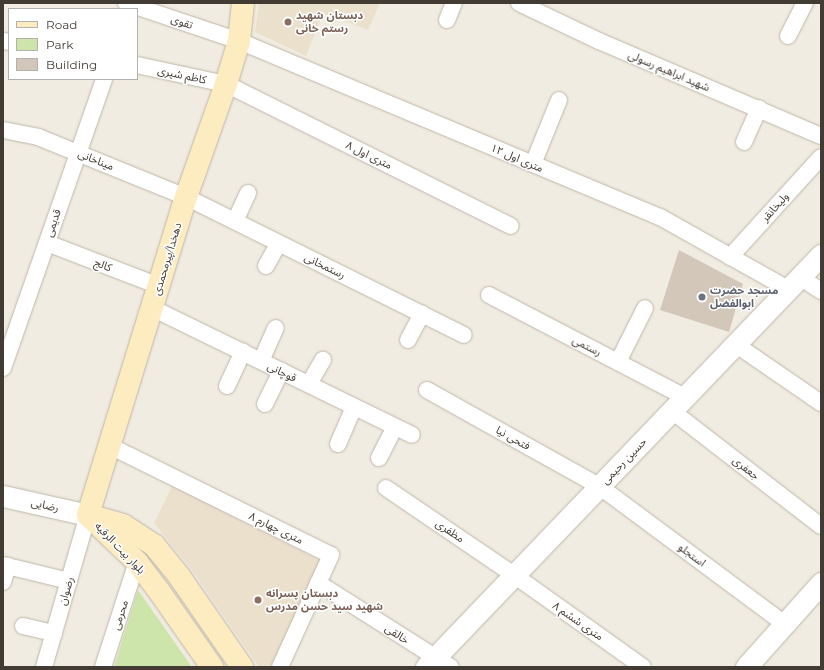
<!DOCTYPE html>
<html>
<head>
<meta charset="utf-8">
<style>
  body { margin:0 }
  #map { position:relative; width:824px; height:670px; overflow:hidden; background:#f1ece2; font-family:Montserrat,"Noto Sans Arabic",sans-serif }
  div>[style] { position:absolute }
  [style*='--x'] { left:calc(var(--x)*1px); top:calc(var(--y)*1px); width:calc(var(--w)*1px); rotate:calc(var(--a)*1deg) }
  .education>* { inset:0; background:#eae0cc }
  .green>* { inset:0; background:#cde5ab }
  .building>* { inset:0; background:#d2c7b8 }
  .roads { filter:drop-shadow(0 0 1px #beb6a8) drop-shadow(0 0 1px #beb6a8) }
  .minor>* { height:16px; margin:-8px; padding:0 8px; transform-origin:8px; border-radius:8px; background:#fff }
  .tertiary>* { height:21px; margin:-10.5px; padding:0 10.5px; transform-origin:10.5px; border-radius:10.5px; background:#fff }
  .secondary>* { height:22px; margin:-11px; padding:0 11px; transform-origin:11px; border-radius:11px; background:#fdecc0 }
  .dots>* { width:11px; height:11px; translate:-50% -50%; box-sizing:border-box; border:2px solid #fff; border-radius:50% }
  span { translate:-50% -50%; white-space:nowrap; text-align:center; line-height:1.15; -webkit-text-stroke:3px #fff; paint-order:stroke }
  .education-label { font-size:11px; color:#785e54; font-weight:700 }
  .left { translate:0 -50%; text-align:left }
  .street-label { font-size:11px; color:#423b33 }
  .worship-label { font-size:11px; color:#5b616d; font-weight:700 }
  .frame { position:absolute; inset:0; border:4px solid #423b33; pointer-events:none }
  .legend { position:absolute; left:8px; top:8px; width:130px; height:72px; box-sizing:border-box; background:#fff; border:1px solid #b3b1ad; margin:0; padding:5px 7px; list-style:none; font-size:12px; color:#423b33 }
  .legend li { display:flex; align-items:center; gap:8px; height:20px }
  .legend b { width:20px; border:1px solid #b3b1ad }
</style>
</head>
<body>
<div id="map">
  <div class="education">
    <div style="clip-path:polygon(259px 3px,380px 3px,368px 30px,323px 13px,306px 56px,255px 32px)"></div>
    <div style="clip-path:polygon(172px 486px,323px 562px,270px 667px,259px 667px,191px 569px,154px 523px)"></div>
  </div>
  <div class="green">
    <div style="clip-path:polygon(138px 590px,192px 667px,114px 667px)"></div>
  </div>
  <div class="building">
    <div style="clip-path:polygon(679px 250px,743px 284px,729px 332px,660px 310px)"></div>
  </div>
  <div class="roads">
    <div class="minor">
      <div style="--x:126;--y:3;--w:119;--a:18.6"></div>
      <div style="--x:239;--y:41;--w:456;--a:22.7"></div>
      <div style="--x:660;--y:217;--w:147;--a:29.4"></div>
      <div style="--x:519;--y:3;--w:89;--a:25.4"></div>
      <div style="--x:599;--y:41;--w:241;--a:23.2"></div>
      <div style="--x:447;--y:20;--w:18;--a:-68"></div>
      <div style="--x:788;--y:36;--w:37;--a:-63"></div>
      <div style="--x:3;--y:41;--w:6;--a:9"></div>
      <div style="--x:137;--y:65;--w:91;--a:12.1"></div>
      <div style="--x:226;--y:84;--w:318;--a:26.5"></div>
      <div style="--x:3;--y:130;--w:36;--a:11"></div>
      <div style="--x:38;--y:137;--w:160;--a:22.1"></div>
      <div style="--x:186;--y:197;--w:310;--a:26.4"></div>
      <div style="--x:744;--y:142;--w:37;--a:-66"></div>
      <div style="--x:533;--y:164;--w:69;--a:-67.9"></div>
      <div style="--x:235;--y:221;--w:31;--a:-65"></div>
      <div style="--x:47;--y:243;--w:120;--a:21"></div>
      <div style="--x:730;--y:257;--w:135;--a:-47.7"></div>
      <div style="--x:266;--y:266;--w:26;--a:-61"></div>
      <div style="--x:800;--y:277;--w:25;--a:34"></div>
      <div style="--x:489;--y:295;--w:221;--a:27.5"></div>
      <div style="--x:152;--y:308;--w:289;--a:26"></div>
      <div style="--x:408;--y:340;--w:30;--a:-62"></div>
      <div style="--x:735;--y:344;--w:104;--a:34.5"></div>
      <div style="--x:261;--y:361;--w:36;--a:-66"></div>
      <div style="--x:618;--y:362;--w:60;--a:-63.4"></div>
      <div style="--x:3;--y:368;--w:306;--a:-70.7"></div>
      <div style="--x:309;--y:384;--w:28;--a:-60"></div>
      <div style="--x:227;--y:386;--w:38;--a:-65"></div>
      <div style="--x:427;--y:390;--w:197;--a:29.2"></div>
      <div style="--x:599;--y:486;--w:232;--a:36.6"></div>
      <div style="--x:265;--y:404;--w:37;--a:-64"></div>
      <div style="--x:672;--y:411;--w:188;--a:37.7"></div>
      <div style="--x:338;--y:444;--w:40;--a:-66.6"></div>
      <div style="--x:110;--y:446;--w:246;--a:26.3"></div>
      <div style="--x:331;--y:555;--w:123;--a:114.5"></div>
      <div style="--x:379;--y:458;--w:35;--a:-63"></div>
      <div style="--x:386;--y:488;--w:155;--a:34.2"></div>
      <div style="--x:514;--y:575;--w:158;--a:35.5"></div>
      <div style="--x:3;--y:565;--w:68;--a:13.6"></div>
      <div style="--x:3;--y:582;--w:17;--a:-73"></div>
      <div style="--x:318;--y:583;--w:157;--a:32.3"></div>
      <div style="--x:23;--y:626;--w:32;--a:13"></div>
      <div style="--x:44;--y:667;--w:158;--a:-73.9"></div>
      <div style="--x:103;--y:667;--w:110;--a:-72.1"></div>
    </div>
    <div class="tertiary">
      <div style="--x:3;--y:496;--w:87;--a:12.6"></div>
      <div style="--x:426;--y:667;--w:571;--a:-46.21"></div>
      <div style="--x:746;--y:667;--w:113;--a:-48.2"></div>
    </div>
    <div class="secondary">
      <div style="--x:88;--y:515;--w:333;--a:-72.9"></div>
      <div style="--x:186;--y:197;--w:120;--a:-70.5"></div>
      <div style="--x:226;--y:84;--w:45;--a:-73.2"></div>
      <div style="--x:239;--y:41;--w:38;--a:-84"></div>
      <div style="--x:88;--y:515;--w:36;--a:16"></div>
      <div style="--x:123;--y:525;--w:37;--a:33"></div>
      <div style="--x:154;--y:545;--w:40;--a:51"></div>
      <div style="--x:179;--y:576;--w:111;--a:55.3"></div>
      <div style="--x:88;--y:515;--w:68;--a:43.8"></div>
      <div style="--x:137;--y:562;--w:36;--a:53"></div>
      <div style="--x:159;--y:591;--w:93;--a:55.1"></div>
    </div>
  </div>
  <div class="dots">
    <div style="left:288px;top:22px;background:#8d6e63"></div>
    <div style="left:702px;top:297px;background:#6b7280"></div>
    <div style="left:258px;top:600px;background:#8d6e63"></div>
  </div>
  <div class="education-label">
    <span class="left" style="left:296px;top:22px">دبستان شهید<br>رستم خانی</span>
    <span class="left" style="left:266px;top:600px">دبستان پسرانه<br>شهید سید حسن مدرس</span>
  </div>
  <div class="street-label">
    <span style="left:182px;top:22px;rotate:19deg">تقوی</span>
    <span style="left:669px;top:71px;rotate:23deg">شهید ابراهیم رسولی</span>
    <span style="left:182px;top:75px;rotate:12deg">کاظم شیری</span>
    <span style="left:369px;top:155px;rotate:26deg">۸ متری اول</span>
    <span style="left:517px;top:158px;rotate:23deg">۱۲ متری اول</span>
    <span style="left:96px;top:160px;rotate:22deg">میناخانی</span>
    <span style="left:775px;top:207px;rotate:-48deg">ولیخانقر</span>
    <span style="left:53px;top:223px;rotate:-71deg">قدیمی</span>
    <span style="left:167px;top:259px;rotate:-73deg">دهخدا/پیرمحمدی</span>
    <span style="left:103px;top:265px;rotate:21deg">کالج</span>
    <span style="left:325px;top:266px;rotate:26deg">رستمخانی</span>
    <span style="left:587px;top:346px;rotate:27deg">رستمی</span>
    <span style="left:282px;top:372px;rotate:26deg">قوچانی</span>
    <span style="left:513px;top:438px;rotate:29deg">فتحی نیا</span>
    <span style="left:624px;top:461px;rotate:-46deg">حسین رحیمی</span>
    <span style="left:746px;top:468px;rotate:38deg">جعفری</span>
    <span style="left:45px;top:505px;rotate:13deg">رضایی</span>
    <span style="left:276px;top:528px;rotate:26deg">۸ متری چهارم</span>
    <span style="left:450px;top:531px;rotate:34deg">مظفری</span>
    <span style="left:120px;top:548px;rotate:46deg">بلوار بیت الرقیه</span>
    <span style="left:692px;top:555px;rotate:37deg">استجلو</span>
    <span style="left:66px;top:591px;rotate:-74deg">رضوان</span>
    <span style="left:120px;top:615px;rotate:-72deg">محرمی</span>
    <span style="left:578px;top:621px;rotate:35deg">۸ متری ششم</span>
    <span style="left:397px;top:634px;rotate:33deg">خالقی</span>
  </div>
  <div class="worship-label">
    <span class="left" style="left:710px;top:297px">مسجد حضرت<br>ابوالفضل</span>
  </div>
  <div class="frame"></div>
  <ul class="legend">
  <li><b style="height:5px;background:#fdecc0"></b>Road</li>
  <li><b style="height:11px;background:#cde5ab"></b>Park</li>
  <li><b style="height:11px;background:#d2c7b8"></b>Building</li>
  </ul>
</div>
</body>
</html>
